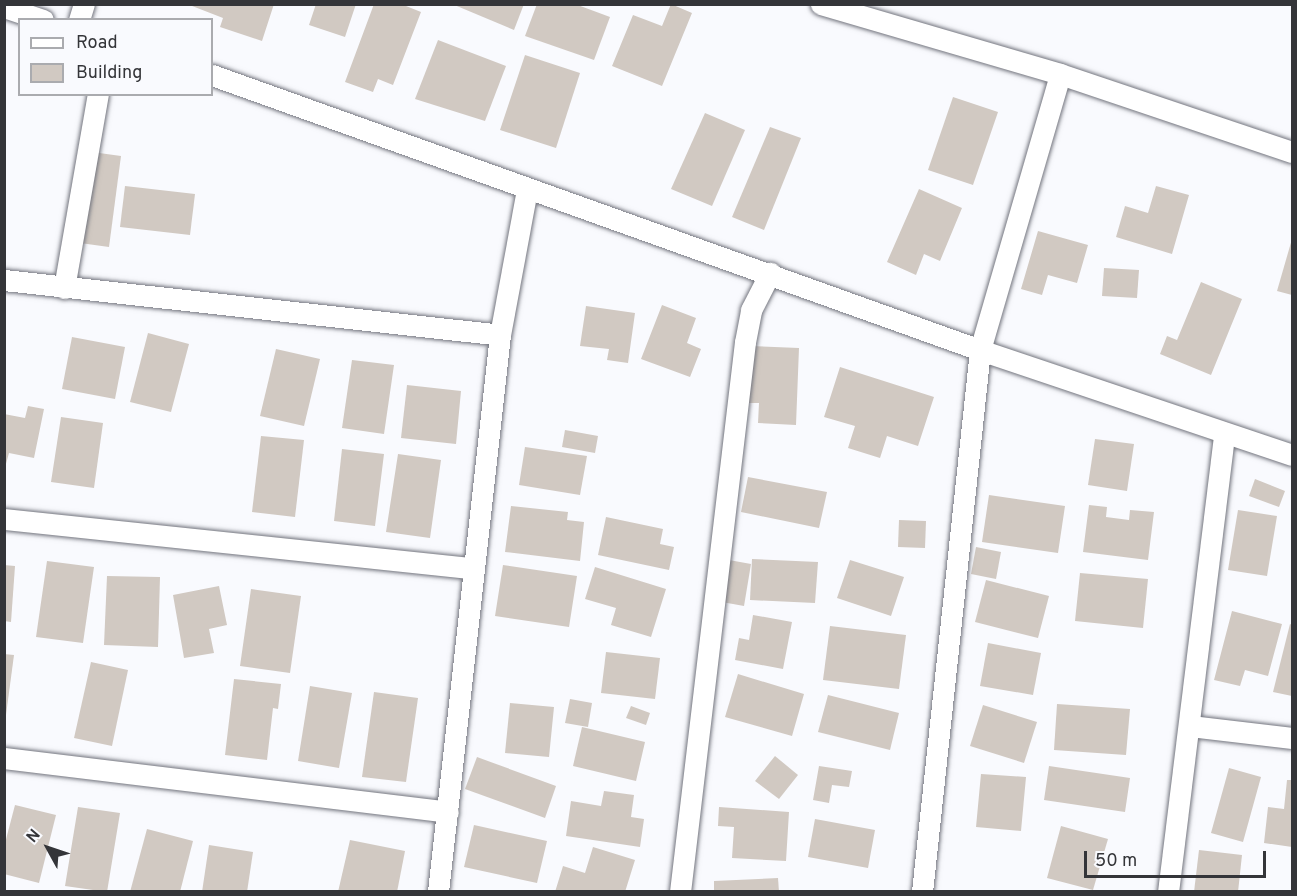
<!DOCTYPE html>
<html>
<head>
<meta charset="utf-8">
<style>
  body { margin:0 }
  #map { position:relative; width:1297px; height:896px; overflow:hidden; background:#f9fafe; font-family:Overpass,sans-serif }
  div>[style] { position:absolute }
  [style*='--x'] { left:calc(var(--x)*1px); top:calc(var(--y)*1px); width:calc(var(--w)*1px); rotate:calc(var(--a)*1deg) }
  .building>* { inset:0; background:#d1c9c2 }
  .roads { filter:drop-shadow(0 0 2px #73757e) drop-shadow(0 0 2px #73757e) }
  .minor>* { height:21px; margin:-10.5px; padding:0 10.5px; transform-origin:10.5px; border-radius:10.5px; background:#fff }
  span { translate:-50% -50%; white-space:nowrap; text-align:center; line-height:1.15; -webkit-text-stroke:6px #f9fafe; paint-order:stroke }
  .frame { position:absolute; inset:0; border:6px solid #343539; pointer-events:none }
  .legend { position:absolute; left:18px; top:18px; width:195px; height:78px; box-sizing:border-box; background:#f9fafe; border:2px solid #aaabaf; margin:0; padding:8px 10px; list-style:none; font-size:18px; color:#343539 }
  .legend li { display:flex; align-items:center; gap:12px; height:30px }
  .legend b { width:30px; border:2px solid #aaabaf }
  .north { position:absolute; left:18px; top:818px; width:60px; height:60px; -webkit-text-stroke:4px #f9fafe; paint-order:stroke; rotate:310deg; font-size:16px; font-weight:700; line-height:24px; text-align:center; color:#343539 }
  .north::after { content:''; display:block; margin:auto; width:21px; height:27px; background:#343539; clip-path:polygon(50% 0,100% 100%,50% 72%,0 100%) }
  .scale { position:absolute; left:1084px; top:851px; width:182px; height:27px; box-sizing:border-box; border:3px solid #343539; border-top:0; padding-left:8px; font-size:18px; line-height:21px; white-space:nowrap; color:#343539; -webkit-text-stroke:4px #f9fafe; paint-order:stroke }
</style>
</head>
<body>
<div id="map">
  <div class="building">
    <div style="clip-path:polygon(187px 4px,274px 4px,262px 41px,220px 27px,223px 18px)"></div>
    <div style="clip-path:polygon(316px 4px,356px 4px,345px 37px,309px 25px)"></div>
    <div style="clip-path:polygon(374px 4px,401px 4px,421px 12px,393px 85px,378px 79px,373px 92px,345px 82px)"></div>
    <div style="clip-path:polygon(452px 4px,524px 4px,514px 30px)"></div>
    <div style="clip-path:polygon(537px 4px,575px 4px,610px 17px,594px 60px,525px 36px)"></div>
    <div style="clip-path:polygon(671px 4px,692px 13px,662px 86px,612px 66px,633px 15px,662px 26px)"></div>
    <div style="clip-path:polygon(438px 40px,506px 66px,485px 121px,415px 99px)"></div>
    <div style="clip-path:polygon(525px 55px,580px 73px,556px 148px,500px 130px)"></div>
    <div style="clip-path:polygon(953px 97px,998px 112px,973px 185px,928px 170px)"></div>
    <div style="clip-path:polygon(705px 113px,745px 130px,712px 206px,671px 189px)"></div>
    <div style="clip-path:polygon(770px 127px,801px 138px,764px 230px,732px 217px)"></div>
    <div style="clip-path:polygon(92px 152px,121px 156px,109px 247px,80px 243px)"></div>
    <div style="clip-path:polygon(125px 186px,195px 194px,190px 235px,120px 227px)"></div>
    <div style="clip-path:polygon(1156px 186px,1189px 195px,1172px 254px,1116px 237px,1125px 206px,1148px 213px)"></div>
    <div style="clip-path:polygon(919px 189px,962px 208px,940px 261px,924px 254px,916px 275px,887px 262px)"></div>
    <div style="clip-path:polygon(1038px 231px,1088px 245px,1077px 283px,1048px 275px,1042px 295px,1021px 289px)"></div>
    <div style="clip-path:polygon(1292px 239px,1292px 295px,1277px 291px)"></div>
    <div style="clip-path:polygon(1104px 268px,1139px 270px,1137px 298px,1102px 296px)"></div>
    <div style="clip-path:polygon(1201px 282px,1242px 299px,1211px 375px,1160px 354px,1167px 336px,1177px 340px)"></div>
    <div style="clip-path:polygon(662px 305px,696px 318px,687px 343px,701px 349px,690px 377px,641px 359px)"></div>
    <div style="clip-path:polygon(586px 306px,635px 313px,628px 363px,607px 360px,609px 349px,580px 346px)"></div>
    <div style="clip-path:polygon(148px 333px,189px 344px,171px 412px,130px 402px)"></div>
    <div style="clip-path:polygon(72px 337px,125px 347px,115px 399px,62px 389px)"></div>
    <div style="clip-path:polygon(749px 346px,799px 348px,796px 425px,758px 423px,759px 403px,746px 403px)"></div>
    <div style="clip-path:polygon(276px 349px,320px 359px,304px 426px,260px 416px)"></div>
    <div style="clip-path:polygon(352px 360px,394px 365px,384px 434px,342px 428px)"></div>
    <div style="clip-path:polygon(840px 367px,934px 397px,918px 446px,887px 436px,880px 458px,848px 448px,855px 426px,824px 417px)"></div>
    <div style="clip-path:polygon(407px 385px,461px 391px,456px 444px,401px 438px)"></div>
    <div style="clip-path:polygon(28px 406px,44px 409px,34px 458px,9px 453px,4px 471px,4px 414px,25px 418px)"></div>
    <div style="clip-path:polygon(61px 417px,103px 423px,94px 488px,51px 482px)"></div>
    <div style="clip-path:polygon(565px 430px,598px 436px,595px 453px,562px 447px)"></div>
    <div style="clip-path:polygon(261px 436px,304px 440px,295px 517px,252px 512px)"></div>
    <div style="clip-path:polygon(1095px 439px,1134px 444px,1127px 491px,1088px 485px)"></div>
    <div style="clip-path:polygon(525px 447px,587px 456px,580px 495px,519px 485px)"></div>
    <div style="clip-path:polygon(342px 449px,384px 454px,375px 526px,334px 521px)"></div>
    <div style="clip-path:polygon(398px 454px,441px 460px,430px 538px,386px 532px)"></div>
    <div style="clip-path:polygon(748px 477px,827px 492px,819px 528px,741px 512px)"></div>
    <div style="clip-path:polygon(1255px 479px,1285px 491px,1279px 507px,1249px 496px)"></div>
    <div style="clip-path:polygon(989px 495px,1065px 506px,1058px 553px,982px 542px)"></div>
    <div style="clip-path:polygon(1089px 505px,1107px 507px,1106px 517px,1129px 520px,1130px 510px,1154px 512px,1148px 560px,1083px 552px)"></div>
    <div style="clip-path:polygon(511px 506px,568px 512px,567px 520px,584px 522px,580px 561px,505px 552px)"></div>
    <div style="clip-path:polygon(1238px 510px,1277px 516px,1267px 576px,1228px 570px)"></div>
    <div style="clip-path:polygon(606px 517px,663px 529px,660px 544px,674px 547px,669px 570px,598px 555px)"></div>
    <div style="clip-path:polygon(899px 520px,926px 521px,925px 548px,898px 547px)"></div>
    <div style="clip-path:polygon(976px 547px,1001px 552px,996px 579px,971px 574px)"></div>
    <div style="clip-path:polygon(752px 559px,818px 562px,815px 603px,750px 600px)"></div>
    <div style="clip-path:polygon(729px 560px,751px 564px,744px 606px,722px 602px)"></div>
    <div style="clip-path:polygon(850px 560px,904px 577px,891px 616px,837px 598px)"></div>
    <div style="clip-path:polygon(47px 561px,94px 567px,83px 643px,36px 637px)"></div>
    <div style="clip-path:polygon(4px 565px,15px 566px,11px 622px,4px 621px)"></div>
    <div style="clip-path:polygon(503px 565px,577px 576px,569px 627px,495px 616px)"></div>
    <div style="clip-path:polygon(595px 567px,666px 589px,651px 637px,611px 625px,616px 608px,585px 599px)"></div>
    <div style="clip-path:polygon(1080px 573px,1148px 579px,1143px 628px,1075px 621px)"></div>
    <div style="clip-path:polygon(107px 576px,160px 577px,158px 647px,104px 645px)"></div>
    <div style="clip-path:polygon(986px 580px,1049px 596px,1038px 638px,975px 622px)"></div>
    <div style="clip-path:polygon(219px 586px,227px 625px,209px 629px,214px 653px,184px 658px,173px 595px)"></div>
    <div style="clip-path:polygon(251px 589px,301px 596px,290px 673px,240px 666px)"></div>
    <div style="clip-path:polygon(1232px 611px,1282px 624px,1268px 676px,1245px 670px,1240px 686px,1214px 680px)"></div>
    <div style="clip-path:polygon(753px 615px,792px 622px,783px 669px,735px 660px,739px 638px,749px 640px)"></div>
    <div style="clip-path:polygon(1290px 624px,1292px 625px,1292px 696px,1273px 692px)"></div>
    <div style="clip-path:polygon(830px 626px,906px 635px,899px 689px,823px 680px)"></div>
    <div style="clip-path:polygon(988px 643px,1041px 653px,1033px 695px,980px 686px)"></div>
    <div style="clip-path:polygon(606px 652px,660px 658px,655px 699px,601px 693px)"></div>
    <div style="clip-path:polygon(4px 654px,14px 655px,6px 715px,4px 715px)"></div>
    <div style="clip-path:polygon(91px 662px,128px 670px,112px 746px,74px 738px)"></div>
    <div style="clip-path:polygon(738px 674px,804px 694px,792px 736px,725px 717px)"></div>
    <div style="clip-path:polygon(234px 679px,281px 684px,278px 709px,273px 708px,267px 760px,225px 755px)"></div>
    <div style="clip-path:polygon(310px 686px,352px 693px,339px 768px,298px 761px)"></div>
    <div style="clip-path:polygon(374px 692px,418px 698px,406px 782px,362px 777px)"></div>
    <div style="clip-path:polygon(828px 695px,899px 713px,890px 750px,818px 732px)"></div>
    <div style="clip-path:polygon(570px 699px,592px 703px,588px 727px,565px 723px)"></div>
    <div style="clip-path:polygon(510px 703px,554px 707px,549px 757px,505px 753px)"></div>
    <div style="clip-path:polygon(1057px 704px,1130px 709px,1126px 755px,1054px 750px)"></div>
    <div style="clip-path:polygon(983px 705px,1037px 722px,1024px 763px,970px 746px)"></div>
    <div style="clip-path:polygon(631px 706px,650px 713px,646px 725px,626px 718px)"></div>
    <div style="clip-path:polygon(582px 727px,645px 742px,636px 781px,573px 766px)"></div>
    <div style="clip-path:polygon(775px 756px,798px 775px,779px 799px,755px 781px)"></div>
    <div style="clip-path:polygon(477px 757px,556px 786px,545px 818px,465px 789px)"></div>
    <div style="clip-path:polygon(819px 766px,852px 771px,849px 787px,832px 785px,829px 803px,813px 800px)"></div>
    <div style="clip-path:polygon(1049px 766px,1130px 778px,1125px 812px,1044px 800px)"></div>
    <div style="clip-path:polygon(1229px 768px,1261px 777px,1243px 842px,1211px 833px)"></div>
    <div style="clip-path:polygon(981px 774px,1026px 777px,1021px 831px,976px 827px)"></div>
    <div style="clip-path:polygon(1287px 780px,1292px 780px,1292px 847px,1264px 843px,1268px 807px,1284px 809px)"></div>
    <div style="clip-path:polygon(604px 791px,634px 795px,631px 817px,644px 819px,640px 847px,566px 836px,571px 801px,601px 806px)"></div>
    <div style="clip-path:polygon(15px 805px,56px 815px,39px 883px,4px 874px,4px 847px)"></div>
    <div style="clip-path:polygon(78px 807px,120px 813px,107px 892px,65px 886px)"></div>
    <div style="clip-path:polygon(719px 807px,789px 812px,786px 861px,732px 858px,734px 827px,718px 826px)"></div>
    <div style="clip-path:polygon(815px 819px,875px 830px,868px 868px,808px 857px)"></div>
    <div style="clip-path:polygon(474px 825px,547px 841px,537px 883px,464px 867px)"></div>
    <div style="clip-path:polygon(1061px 826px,1108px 839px,1093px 890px,1047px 878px)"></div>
    <div style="clip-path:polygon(147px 829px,193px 841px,180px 892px,130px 892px)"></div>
    <div style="clip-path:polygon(350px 840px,405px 851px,397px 892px,338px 892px)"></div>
    <div style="clip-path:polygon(209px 845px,253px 852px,247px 892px,202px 892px)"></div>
    <div style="clip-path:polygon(593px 847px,635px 860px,625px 892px,555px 892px,563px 866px,585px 873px)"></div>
    <div style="clip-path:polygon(1199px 850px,1242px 855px,1238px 892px,1194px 892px)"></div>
    <div style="clip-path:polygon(778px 878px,779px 892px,714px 892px,714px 881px)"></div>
  </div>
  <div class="roads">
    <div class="minor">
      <div style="--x:821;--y:4;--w:249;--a:16.3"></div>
      <div style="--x:1060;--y:74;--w:245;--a:18.6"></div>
      <div style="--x:4;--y:7;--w:41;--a:18.4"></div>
      <div style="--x:79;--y:20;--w:17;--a:-73"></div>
      <div style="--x:212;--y:75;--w:816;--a:19.7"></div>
      <div style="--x:980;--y:350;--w:329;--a:18.6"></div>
      <div style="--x:4;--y:280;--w:499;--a:6.3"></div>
      <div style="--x:64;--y:288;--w:197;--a:-80.1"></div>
      <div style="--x:4;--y:519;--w:472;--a:6"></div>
      <div style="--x:1190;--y:726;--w:103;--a:6.7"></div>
      <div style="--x:4;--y:758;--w:447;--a:6.9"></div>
      <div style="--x:438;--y:892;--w:560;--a:-83.65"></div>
      <div style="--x:500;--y:335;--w:147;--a:-79.5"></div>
      <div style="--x:680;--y:892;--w:554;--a:-83.26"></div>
      <div style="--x:745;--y:342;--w:33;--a:-79"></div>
      <div style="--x:751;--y:310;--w:42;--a:-62.8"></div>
      <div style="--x:922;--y:892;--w:545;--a:-83.89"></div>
      <div style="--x:980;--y:350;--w:287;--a:-73.8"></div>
      <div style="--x:1168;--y:892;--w:462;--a:-83"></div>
    </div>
  </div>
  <div class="frame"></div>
  <ul class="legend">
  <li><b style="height:8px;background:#fff"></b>Road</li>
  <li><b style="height:16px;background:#d1c9c2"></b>Building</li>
  </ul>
  <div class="north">N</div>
  <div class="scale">50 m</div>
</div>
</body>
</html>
